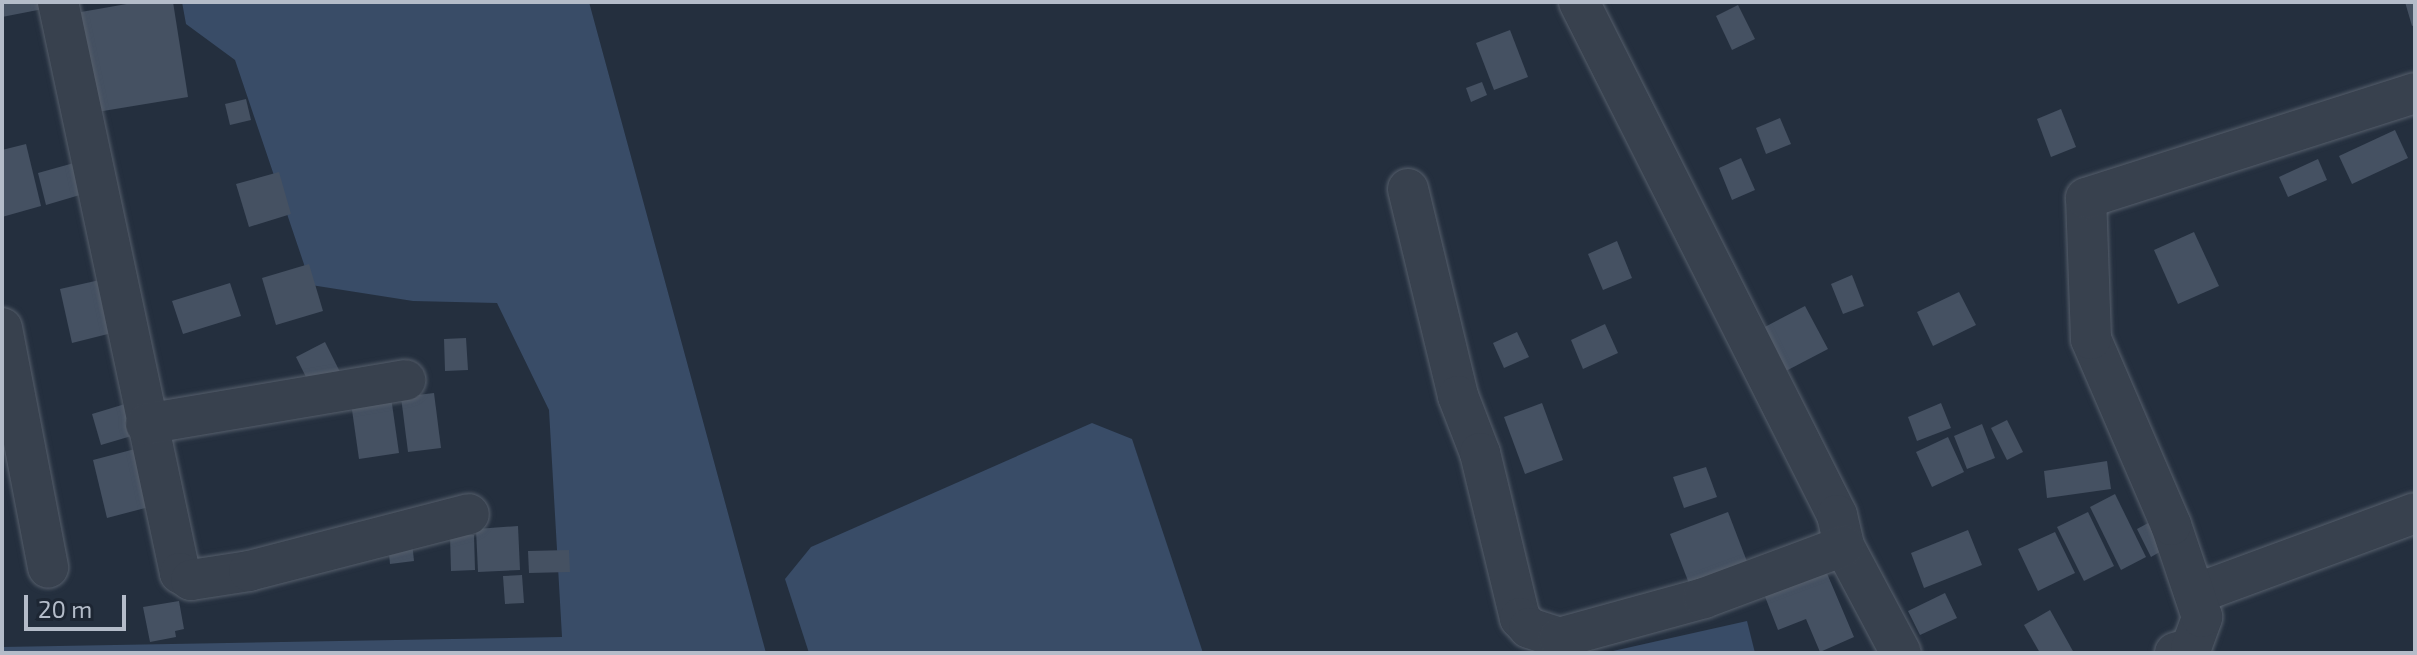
<!DOCTYPE html>
<html>
<head>
<meta charset="utf-8">
<style>
  body { margin:0 }
  #map { position:relative; width:2417px; height:655px; overflow:hidden; background:#242f3e; font-family:"Exo 2",sans-serif }
  div>[style] { position:absolute }
  [style*='--x'] { left:calc(var(--x)*1px); top:calc(var(--y)*1px); width:calc(var(--w)*1px); rotate:calc(var(--a)*1deg) }
  .water>* { inset:0; background:#394c67 }
  .building>* { inset:0; background:#455162 }
  .roads { filter:drop-shadow(0 0 2px #565f6c) drop-shadow(0 0 2px #565f6c) }
  .minor>* { height:40px; margin:-20px; padding:0 20px; transform-origin:20px; border-radius:20px; background:#38414e }
  span { translate:-50% -50%; white-space:nowrap; text-align:center; line-height:1.15; -webkit-text-stroke:7px #1d2633; paint-order:stroke }
  .frame { position:absolute; inset:0; border:4px solid #b4bcc9; pointer-events:none }
  .scale { position:absolute; left:24px; top:595px; width:102px; height:36px; box-sizing:border-box; border:4px solid #b4bcc9; border-top:0; padding-left:10px; font-size:24px; line-height:28px; white-space:nowrap; color:#b4bcc9; -webkit-text-stroke:6px #1d2633; paint-order:stroke }
</style>
</head>
<body>
<div id="map">
  <div class="water">
    <div style="clip-path:polygon(182px 2px,589px 2px,766px 653px,2px 653px,2px 647px,562px 637px,549px 410px,497px 303px,413px 301px,311px 285px,235px 60px,186px 24px)"></div>
    <div style="clip-path:polygon(1092px 423px,1132px 439px,1203px 653px,809px 653px,785px 579px,811px 547px)"></div>
    <div style="clip-path:polygon(1747px 621px,1755px 653px,1604px 653px)"></div>
  </div>
  <div class="building">
    <div style="clip-path:polygon(2px 2px,41px 2px,43px 9px,2px 17px)"></div>
    <div style="clip-path:polygon(138px 2px,173px 2px,188px 97px,97px 112px,81px 12px)"></div>
    <div style="clip-path:polygon(2405px 2px,2415px 2px,2415px 25px,2412px 26px)"></div>
    <div style="clip-path:polygon(1738px 5px,1755px 39px,1732px 50px,1716px 16px)"></div>
    <div style="clip-path:polygon(1510px 30px,1528px 77px,1494px 90px,1476px 43px)"></div>
    <div style="clip-path:polygon(1482px 82px,1487px 95px,1471px 102px,1466px 88px)"></div>
    <div style="clip-path:polygon(246px 99px,251px 120px,230px 125px,225px 104px)"></div>
    <div style="clip-path:polygon(2061px 109px,2076px 147px,2051px 157px,2037px 119px)"></div>
    <div style="clip-path:polygon(1780px 118px,1791px 144px,1766px 154px,1756px 128px)"></div>
    <div style="clip-path:polygon(2395px 130px,2408px 158px,2352px 184px,2339px 156px)"></div>
    <div style="clip-path:polygon(26px 144px,41px 206px,2px 217px,2px 150px)"></div>
    <div style="clip-path:polygon(1741px 158px,1755px 190px,1732px 200px,1719px 168px)"></div>
    <div style="clip-path:polygon(2318px 159px,2327px 180px,2288px 197px,2279px 177px)"></div>
    <div style="clip-path:polygon(81px 161px,90px 192px,46px 205px,38px 173px)"></div>
    <div style="clip-path:polygon(279px 172px,291px 214px,249px 227px,236px 184px)"></div>
    <div style="clip-path:polygon(2194px 232px,2219px 286px,2178px 304px,2154px 250px)"></div>
    <div style="clip-path:polygon(1617px 241px,1632px 278px,1603px 290px,1588px 254px)"></div>
    <div style="clip-path:polygon(309px 264px,323px 311px,276px 325px,262px 278px)"></div>
    <div style="clip-path:polygon(1852px 275px,1864px 306px,1843px 314px,1831px 284px)"></div>
    <div style="clip-path:polygon(104px 279px,116px 332px,72px 343px,60px 289px)"></div>
    <div style="clip-path:polygon(230px 283px,241px 316px,183px 334px,172px 301px)"></div>
    <div style="clip-path:polygon(1959px 292px,1976px 325px,1933px 346px,1917px 312px)"></div>
    <div style="clip-path:polygon(1805px 306px,1828px 349px,1784px 372px,1761px 329px)"></div>
    <div style="clip-path:polygon(1605px 324px,1618px 353px,1583px 369px,1571px 340px)"></div>
    <div style="clip-path:polygon(1517px 332px,1529px 357px,1504px 368px,1493px 343px)"></div>
    <div style="clip-path:polygon(466px 338px,468px 370px,445px 371px,444px 339px)"></div>
    <div style="clip-path:polygon(325px 342px,343px 378px,314px 393px,296px 357px)"></div>
    <div style="clip-path:polygon(434px 393px,441px 448px,408px 452px,401px 397px)"></div>
    <div style="clip-path:polygon(391px 397px,399px 453px,359px 459px,351px 403px)"></div>
    <div style="clip-path:polygon(135px 401px,145px 432px,101px 445px,92px 414px)"></div>
    <div style="clip-path:polygon(1542px 403px,1563px 460px,1525px 474px,1504px 417px)"></div>
    <div style="clip-path:polygon(1941px 403px,1951px 428px,1917px 441px,1908px 417px)"></div>
    <div style="clip-path:polygon(2007px 420px,2023px 452px,2007px 460px,1991px 428px)"></div>
    <div style="clip-path:polygon(1982px 424px,1995px 458px,1967px 469px,1954px 436px)"></div>
    <div style="clip-path:polygon(1948px 437px,1964px 472px,1932px 487px,1916px 452px)"></div>
    <div style="clip-path:polygon(135px 449px,149px 507px,107px 518px,93px 460px)"></div>
    <div style="clip-path:polygon(2107px 461px,2111px 489px,2047px 498px,2044px 471px)"></div>
    <div style="clip-path:polygon(1706px 467px,1717px 497px,1684px 508px,1673px 477px)"></div>
    <div style="clip-path:polygon(2115px 494px,2146px 557px,2121px 570px,2090px 507px)"></div>
    <div style="clip-path:polygon(1728px 512px,1751px 572px,1693px 594px,1670px 534px)"></div>
    <div style="clip-path:polygon(2088px 512px,2114px 566px,2084px 581px,2057px 527px)"></div>
    <div style="clip-path:polygon(2161px 516px,2172px 545px,2151px 557px,2137px 529px)"></div>
    <div style="clip-path:polygon(518px 526px,520px 570px,478px 572px,476px 529px)"></div>
    <div style="clip-path:polygon(1968px 530px,1982px 565px,1924px 588px,1911px 553px)"></div>
    <div style="clip-path:polygon(2055px 532px,2075px 573px,2038px 591px,2018px 549px)"></div>
    <div style="clip-path:polygon(450px 535px,474px 535px,475px 570px,451px 571px)"></div>
    <div style="clip-path:polygon(412px 542px,414px 561px,390px 564px,388px 544px)"></div>
    <div style="clip-path:polygon(569px 550px,570px 572px,529px 573px,528px 551px)"></div>
    <div style="clip-path:polygon(1823px 564px,1854px 637px,1820px 652px,1806px 619px,1778px 630px,1762px 589px)"></div>
    <div style="clip-path:polygon(522px 575px,524px 603px,505px 604px,503px 576px)"></div>
    <div style="clip-path:polygon(1945px 593px,1957px 618px,1920px 635px,1908px 611px)"></div>
    <div style="clip-path:polygon(179px 601px,184px 629px,175px 631px,176px 637px,150px 642px,143px 607px)"></div>
    <div style="clip-path:polygon(2050px 610px,2074px 653px,2040px 653px,2024px 625px)"></div>
  </div>
  <div class="roads">
    <div class="minor">
      <div style="--x:58;--y:2;--w:584;--a:77.94"></div>
      <div style="--x:180;--y:573;--w:13;--a:32"></div>
      <div style="--x:191;--y:580;--w:59;--a:-8.8"></div>
      <div style="--x:249;--y:571;--w:227;--a:-14.5"></div>
      <div style="--x:1579;--y:2;--w:574;--a:63.3"></div>
      <div style="--x:1837;--y:515;--w:32;--a:77"></div>
      <div style="--x:1844;--y:546;--w:121;--a:62"></div>
      <div style="--x:1408;--y:189;--w:213;--a:76.4"></div>
      <div style="--x:1458;--y:396;--w:61;--a:68.9"></div>
      <div style="--x:1480;--y:453;--w:170;--a:76.4"></div>
      <div style="--x:1520;--y:618;--w:13;--a:48"></div>
      <div style="--x:1529;--y:628;--w:32;--a:18"></div>
      <div style="--x:1559;--y:638;--w:150;--a:-15.4"></div>
      <div style="--x:1704;--y:598;--w:149;--a:-20.4"></div>
      <div style="--x:2;--y:328;--w:244;--a:79.1"></div>
      <div style="--x:146;--y:424;--w:263;--a:-9.6"></div>
      <div style="--x:2195;--y:594;--w:234;--a:-20.2"></div>
      <div style="--x:2175;--y:653;--w:17;--a:-17"></div>
      <div style="--x:2191;--y:648;--w:33;--a:-70"></div>
      <div style="--x:2202;--y:617;--w:97;--a:-108.6"></div>
      <div style="--x:2171;--y:525;--w:202;--a:-113.3"></div>
      <div style="--x:2091;--y:339;--w:141;--a:-92"></div>
      <div style="--x:2086;--y:198;--w:345;--a:-17.7"></div>
    </div>
  </div>
  <div class="frame"></div>
  <div class="scale">20 m</div>
</div>
</body>
</html>
